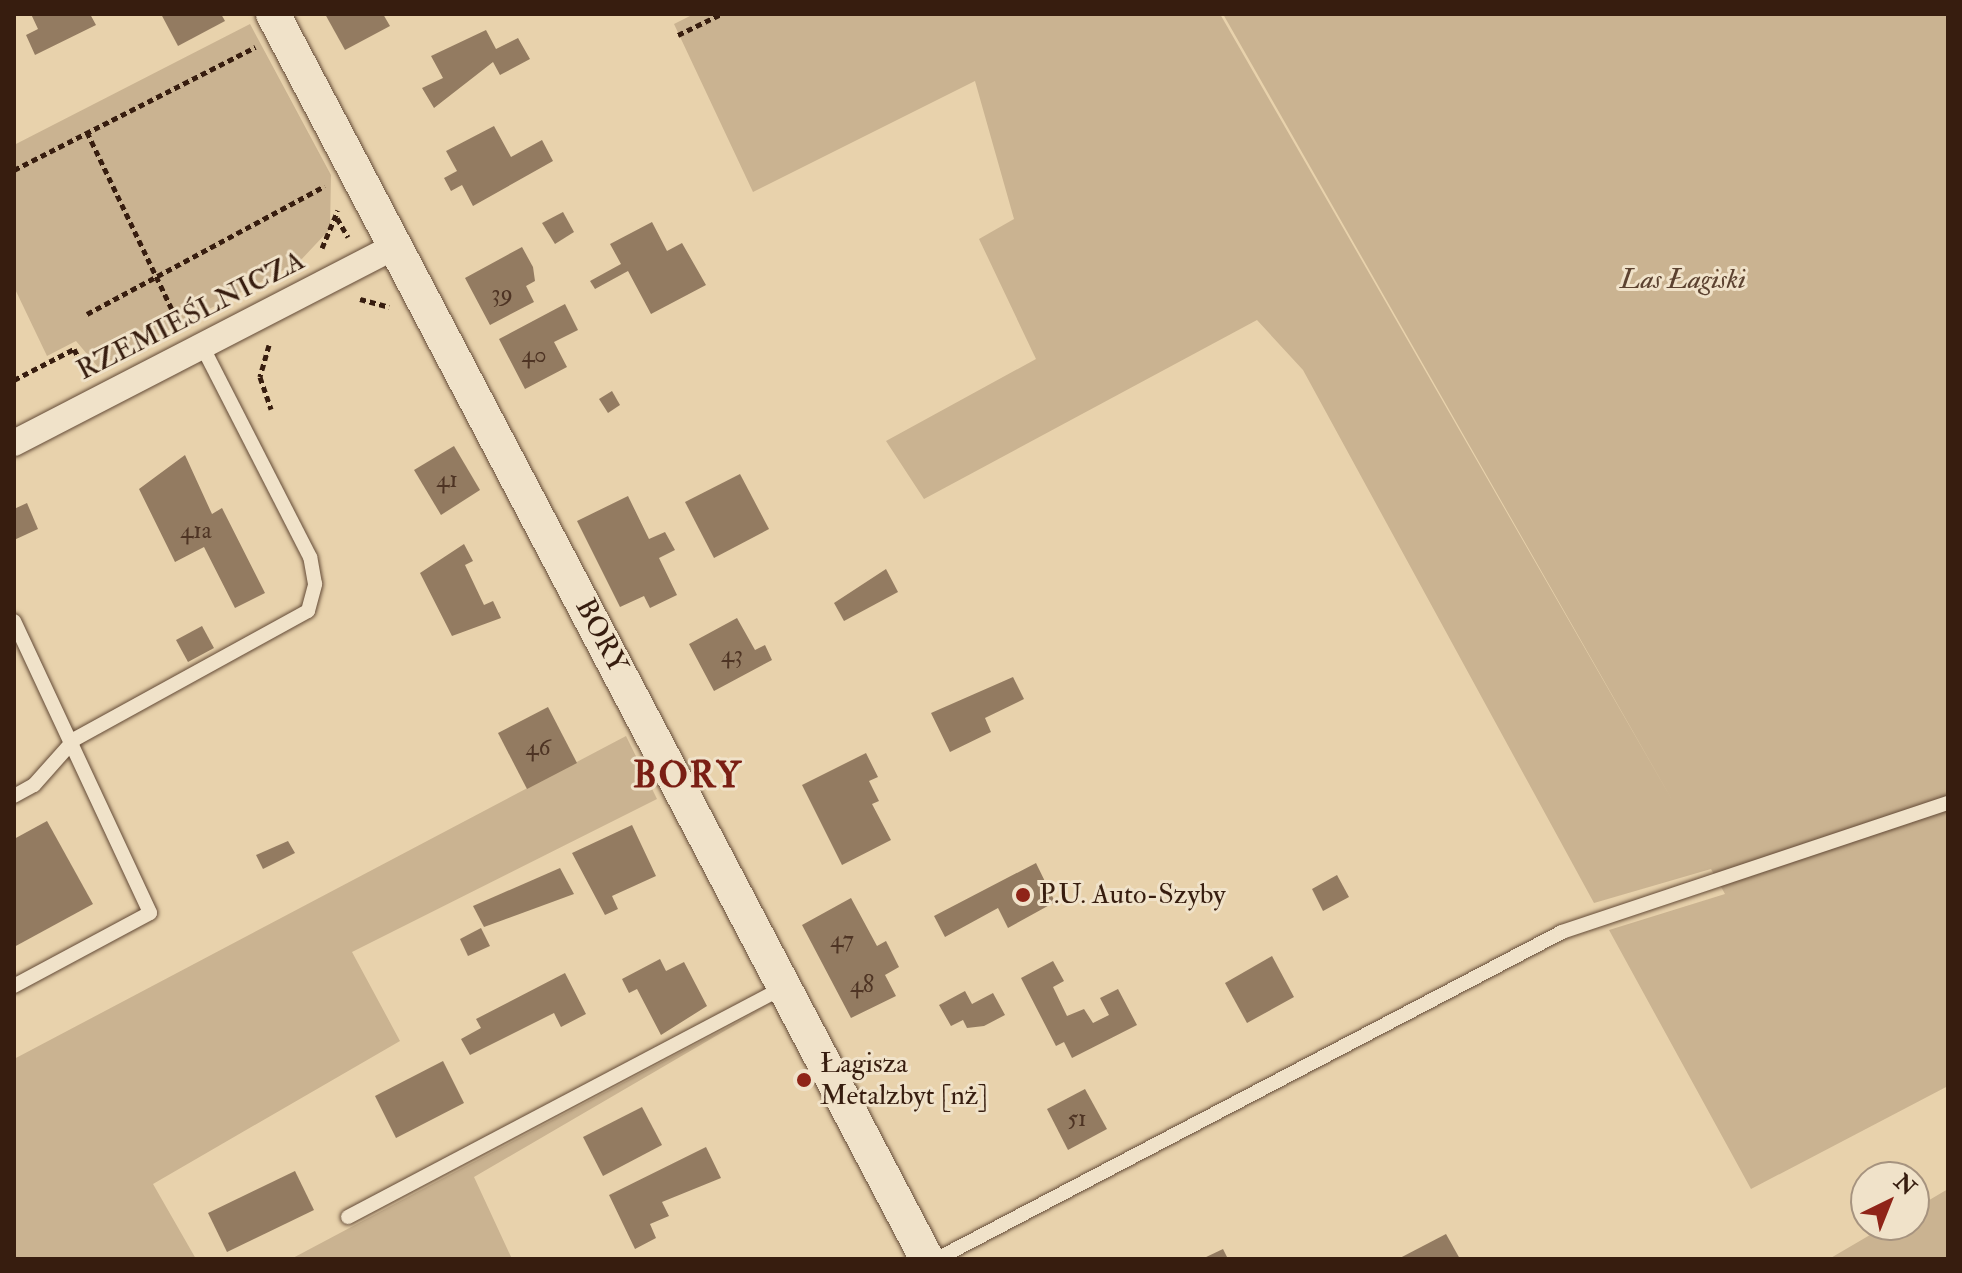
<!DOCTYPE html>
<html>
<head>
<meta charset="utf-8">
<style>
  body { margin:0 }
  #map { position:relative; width:1962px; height:1273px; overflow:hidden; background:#e8d2ac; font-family:"IM FELL Double Pica",serif }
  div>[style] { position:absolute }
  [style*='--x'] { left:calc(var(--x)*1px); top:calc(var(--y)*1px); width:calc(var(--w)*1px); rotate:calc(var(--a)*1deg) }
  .green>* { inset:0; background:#cab391 }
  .building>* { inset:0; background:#937b61 }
  .path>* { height:5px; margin-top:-2.5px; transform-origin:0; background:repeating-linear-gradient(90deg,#371d0f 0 6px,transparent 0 10px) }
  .roads { filter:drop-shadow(0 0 2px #634a36) drop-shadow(0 0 2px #634a36) }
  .service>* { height:14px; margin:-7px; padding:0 7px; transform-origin:7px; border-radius:7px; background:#f0e2c9 }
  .minor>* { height:26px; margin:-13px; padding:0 13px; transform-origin:13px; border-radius:13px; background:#f0e2c9 }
  .tertiary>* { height:34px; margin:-17px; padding:0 17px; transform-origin:17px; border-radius:17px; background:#f0e2c9 }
  .dots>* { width:22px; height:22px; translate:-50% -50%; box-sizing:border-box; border:4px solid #f0e2c9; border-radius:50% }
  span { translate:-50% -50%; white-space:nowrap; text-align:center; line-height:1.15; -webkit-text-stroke:6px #f0e2c9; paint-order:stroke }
  .number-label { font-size:24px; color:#4e3424 }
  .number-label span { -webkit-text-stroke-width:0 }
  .park-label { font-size:28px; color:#5c4230; font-style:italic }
  .street-label { font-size:28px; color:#371d0f }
  .poi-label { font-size:28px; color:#371d0f }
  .left { translate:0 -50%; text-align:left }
  .district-label { font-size:36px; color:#7a1f14; font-weight:700; letter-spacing:2px }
  .frame { position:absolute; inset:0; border:16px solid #371d0f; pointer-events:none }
  .north { position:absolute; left:1850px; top:1161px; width:80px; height:80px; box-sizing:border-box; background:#f0e2c9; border:2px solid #a6937f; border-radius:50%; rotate:43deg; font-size:22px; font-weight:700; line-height:32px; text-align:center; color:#371d0f }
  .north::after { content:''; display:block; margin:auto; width:28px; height:36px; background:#8f2418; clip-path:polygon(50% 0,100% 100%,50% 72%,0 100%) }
</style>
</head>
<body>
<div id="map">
  <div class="green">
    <div style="clip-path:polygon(694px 14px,1220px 14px,1675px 805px,1223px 14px,1948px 14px,1948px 1086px,1751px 1189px,1609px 930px,1725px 894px,1711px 869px,1594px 903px,1303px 370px,1257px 320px,924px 499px,886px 441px,1036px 359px,979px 239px,1014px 219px,975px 81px,753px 192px,674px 24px)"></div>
    <div style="clip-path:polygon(250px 24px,331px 175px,330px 229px,299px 262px,98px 367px,76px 341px,47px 356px,14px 287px,14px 145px)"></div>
    <div style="clip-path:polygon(626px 736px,657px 799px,352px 952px,400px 1041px,153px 1184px,196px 1259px,14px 1259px,14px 1059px)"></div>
    <div style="clip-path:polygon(764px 1008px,474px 1177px,512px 1259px,291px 1259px)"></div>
    <div style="clip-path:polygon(1948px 1189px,1948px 1259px,1829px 1259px,1887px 1225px,1914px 1225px,1914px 1209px)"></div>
  </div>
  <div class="building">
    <div style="clip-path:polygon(31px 14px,90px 14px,96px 25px,35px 55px,26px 35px,38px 29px)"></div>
    <div style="clip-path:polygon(161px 14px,221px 14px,225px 21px,178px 46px)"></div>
    <div style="clip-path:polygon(325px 14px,383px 14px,390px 26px,345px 50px)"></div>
    <div style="clip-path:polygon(486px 30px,496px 49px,518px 38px,530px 59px,500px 75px,493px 62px,434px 108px,422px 88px,443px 78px,431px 56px)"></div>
    <div style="clip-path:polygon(494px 126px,511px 157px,542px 140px,553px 161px,473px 206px,462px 185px,451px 191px,444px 178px,457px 171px,446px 151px)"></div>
    <div style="clip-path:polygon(563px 212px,574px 232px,555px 244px,542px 223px)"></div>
    <div style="clip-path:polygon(652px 222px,667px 251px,682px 243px,706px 285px,651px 314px,628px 271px,595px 289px,590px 281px,621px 264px,610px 244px)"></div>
    <div style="clip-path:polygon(522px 247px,533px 267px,535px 281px,526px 286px,534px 302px,490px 325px,465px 278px)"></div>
    <div style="clip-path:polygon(565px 304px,578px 330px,554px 342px,567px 367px,525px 389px,499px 339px)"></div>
    <div style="clip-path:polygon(612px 391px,620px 405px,608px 413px,599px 399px)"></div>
    <div style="clip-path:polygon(454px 446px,480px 490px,441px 515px,414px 470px)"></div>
    <div style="clip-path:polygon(185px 455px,212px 514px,222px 508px,265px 593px,235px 608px,204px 547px,175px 562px,139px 489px)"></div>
    <div style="clip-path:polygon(740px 474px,769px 529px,714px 558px,685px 502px)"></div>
    <div style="clip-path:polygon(628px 496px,649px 539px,665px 532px,675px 550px,659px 558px,677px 595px,650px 608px,644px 596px,620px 607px,577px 521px)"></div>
    <div style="clip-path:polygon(27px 503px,38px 529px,14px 540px,14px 509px)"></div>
    <div style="clip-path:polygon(464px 544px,473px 561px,465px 565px,484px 605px,493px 601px,501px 618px,452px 636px,420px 573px)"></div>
    <div style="clip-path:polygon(886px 569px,898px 592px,844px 621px,834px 603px)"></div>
    <div style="clip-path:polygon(737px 618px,755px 650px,765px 645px,772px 660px,714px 691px,689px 644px)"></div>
    <div style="clip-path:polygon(202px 626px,214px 648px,188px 662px,176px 640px)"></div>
    <div style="clip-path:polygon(1013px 677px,1024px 699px,985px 718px,991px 732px,950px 752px,931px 713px)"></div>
    <div style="clip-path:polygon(548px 707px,577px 763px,527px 789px,498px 733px)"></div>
    <div style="clip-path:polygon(866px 753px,878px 777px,869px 781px,879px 801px,872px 804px,891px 840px,842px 865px,802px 785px)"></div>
    <div style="clip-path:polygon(47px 821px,93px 904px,14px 947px,14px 839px)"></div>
    <div style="clip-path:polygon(632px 825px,656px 876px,612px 896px,618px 909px,605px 915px,572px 853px)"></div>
    <div style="clip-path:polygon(288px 841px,295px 853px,263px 869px,256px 855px)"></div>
    <div style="clip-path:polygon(1036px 863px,1055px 902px,1008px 928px,998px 908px,945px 937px,934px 916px)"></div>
    <div style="clip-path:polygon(560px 868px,574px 894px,484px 927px,473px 906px)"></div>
    <div style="clip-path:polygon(1337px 875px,1349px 897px,1323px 911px,1312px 889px)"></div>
    <div style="clip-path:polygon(851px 898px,877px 946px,886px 941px,899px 967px,885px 975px,896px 996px,851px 1018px,802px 925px)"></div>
    <div style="clip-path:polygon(481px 928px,490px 946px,468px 956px,460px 939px)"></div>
    <div style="clip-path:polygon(1272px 956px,1294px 997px,1247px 1023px,1225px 983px)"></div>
    <div style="clip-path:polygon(660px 959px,666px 971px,684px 962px,707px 1006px,661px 1035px,637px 989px,629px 993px,622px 979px)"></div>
    <div style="clip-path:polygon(1053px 961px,1064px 981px,1053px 987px,1067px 1016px,1084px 1009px,1093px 1023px,1109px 1015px,1100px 998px,1118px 989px,1137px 1025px,1072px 1058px,1064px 1042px,1056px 1046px,1021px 978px)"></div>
    <div style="clip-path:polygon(565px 973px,586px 1014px,561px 1027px,554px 1013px,470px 1055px,461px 1039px,481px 1028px,476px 1019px)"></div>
    <div style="clip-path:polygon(965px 991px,972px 1004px,993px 993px,1005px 1015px,984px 1026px,967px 1028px,963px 1020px,951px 1026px,939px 1005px)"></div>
    <div style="clip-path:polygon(443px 1061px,464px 1103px,396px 1138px,375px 1096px)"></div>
    <div style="clip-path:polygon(1085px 1089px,1107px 1129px,1068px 1150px,1047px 1109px)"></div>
    <div style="clip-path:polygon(642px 1107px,662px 1145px,603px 1176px,583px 1137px)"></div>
    <div style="clip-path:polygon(706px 1147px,721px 1178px,662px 1202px,669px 1216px,650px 1224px,656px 1238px,635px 1249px,609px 1195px)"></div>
    <div style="clip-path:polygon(295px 1171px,314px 1210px,227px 1252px,208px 1213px)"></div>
    <div style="clip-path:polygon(1446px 1234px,1460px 1259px,1398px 1259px)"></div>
    <div style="clip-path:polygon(1223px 1249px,1228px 1259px,1202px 1259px)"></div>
  </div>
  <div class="path">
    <div style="--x:678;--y:35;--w:48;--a:-26"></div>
    <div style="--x:87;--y:132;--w:213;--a:64.4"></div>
    <div style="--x:14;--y:170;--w:271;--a:-27"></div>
    <div style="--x:337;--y:218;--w:22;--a:60"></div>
    <div style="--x:322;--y:248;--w:41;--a:-67.2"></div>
    <div style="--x:360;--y:299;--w:30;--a:15"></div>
    <div style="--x:87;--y:314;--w:270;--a:-28.3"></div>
    <div style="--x:269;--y:345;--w:33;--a:106"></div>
    <div style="--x:260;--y:377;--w:34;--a:71"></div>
    <div style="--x:14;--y:380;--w:68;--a:-27.3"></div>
    <div style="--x:74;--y:349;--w:27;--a:62"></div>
  </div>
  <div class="roads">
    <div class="service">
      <div style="--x:14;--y:621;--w:322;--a:65"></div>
      <div style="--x:150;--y:913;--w:154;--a:151.8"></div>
      <div style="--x:14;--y:796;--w:23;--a:-29"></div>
      <div style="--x:34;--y:785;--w:62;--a:-48.3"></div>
      <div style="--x:75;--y:739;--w:266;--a:-28.8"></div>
      <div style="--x:308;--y:611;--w:28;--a:-75"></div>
      <div style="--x:315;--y:584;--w:27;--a:-100"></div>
      <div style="--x:310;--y:557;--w:237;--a:-117.1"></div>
      <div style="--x:348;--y:1217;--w:494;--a:-27.8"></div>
      <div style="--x:937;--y:1259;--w:705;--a:-27.62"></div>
      <div style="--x:1562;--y:932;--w:407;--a:-18.5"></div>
    </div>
    <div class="minor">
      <div style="--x:14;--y:443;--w:430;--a:-27.3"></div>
    </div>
    <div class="tertiary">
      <div style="--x:273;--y:14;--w:1406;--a:62.29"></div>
    </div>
  </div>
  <div class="dots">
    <div style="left:1023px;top:895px;background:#8f2418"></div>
    <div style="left:804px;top:1080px;background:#8f2418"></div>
  </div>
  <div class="number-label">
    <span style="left:502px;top:294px">39</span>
    <span style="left:534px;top:355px">40</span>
    <span style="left:447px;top:480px">41</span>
    <span style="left:196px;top:531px">41a</span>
    <span style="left:732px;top:655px">43</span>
    <span style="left:538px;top:748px">46</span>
    <span style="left:842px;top:940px">47</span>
    <span style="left:862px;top:985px">48</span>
    <span style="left:1077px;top:1119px">51</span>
  </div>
  <div class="park-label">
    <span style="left:1683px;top:280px">Las Łagiski</span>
  </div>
  <div class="street-label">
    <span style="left:191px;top:316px;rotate:-27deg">RZEMIEŚLNICZA</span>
    <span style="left:601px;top:636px;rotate:62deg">BORY</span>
  </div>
  <div class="poi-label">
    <span class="left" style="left:1039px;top:895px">P.U. Auto-Szyby</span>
    <span class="left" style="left:820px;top:1080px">Łagisza<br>Metalzbyt [nż]</span>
  </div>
  <div class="district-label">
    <span style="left:688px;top:776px">BORY</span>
  </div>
  <div class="frame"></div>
  <div class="north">N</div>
</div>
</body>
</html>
